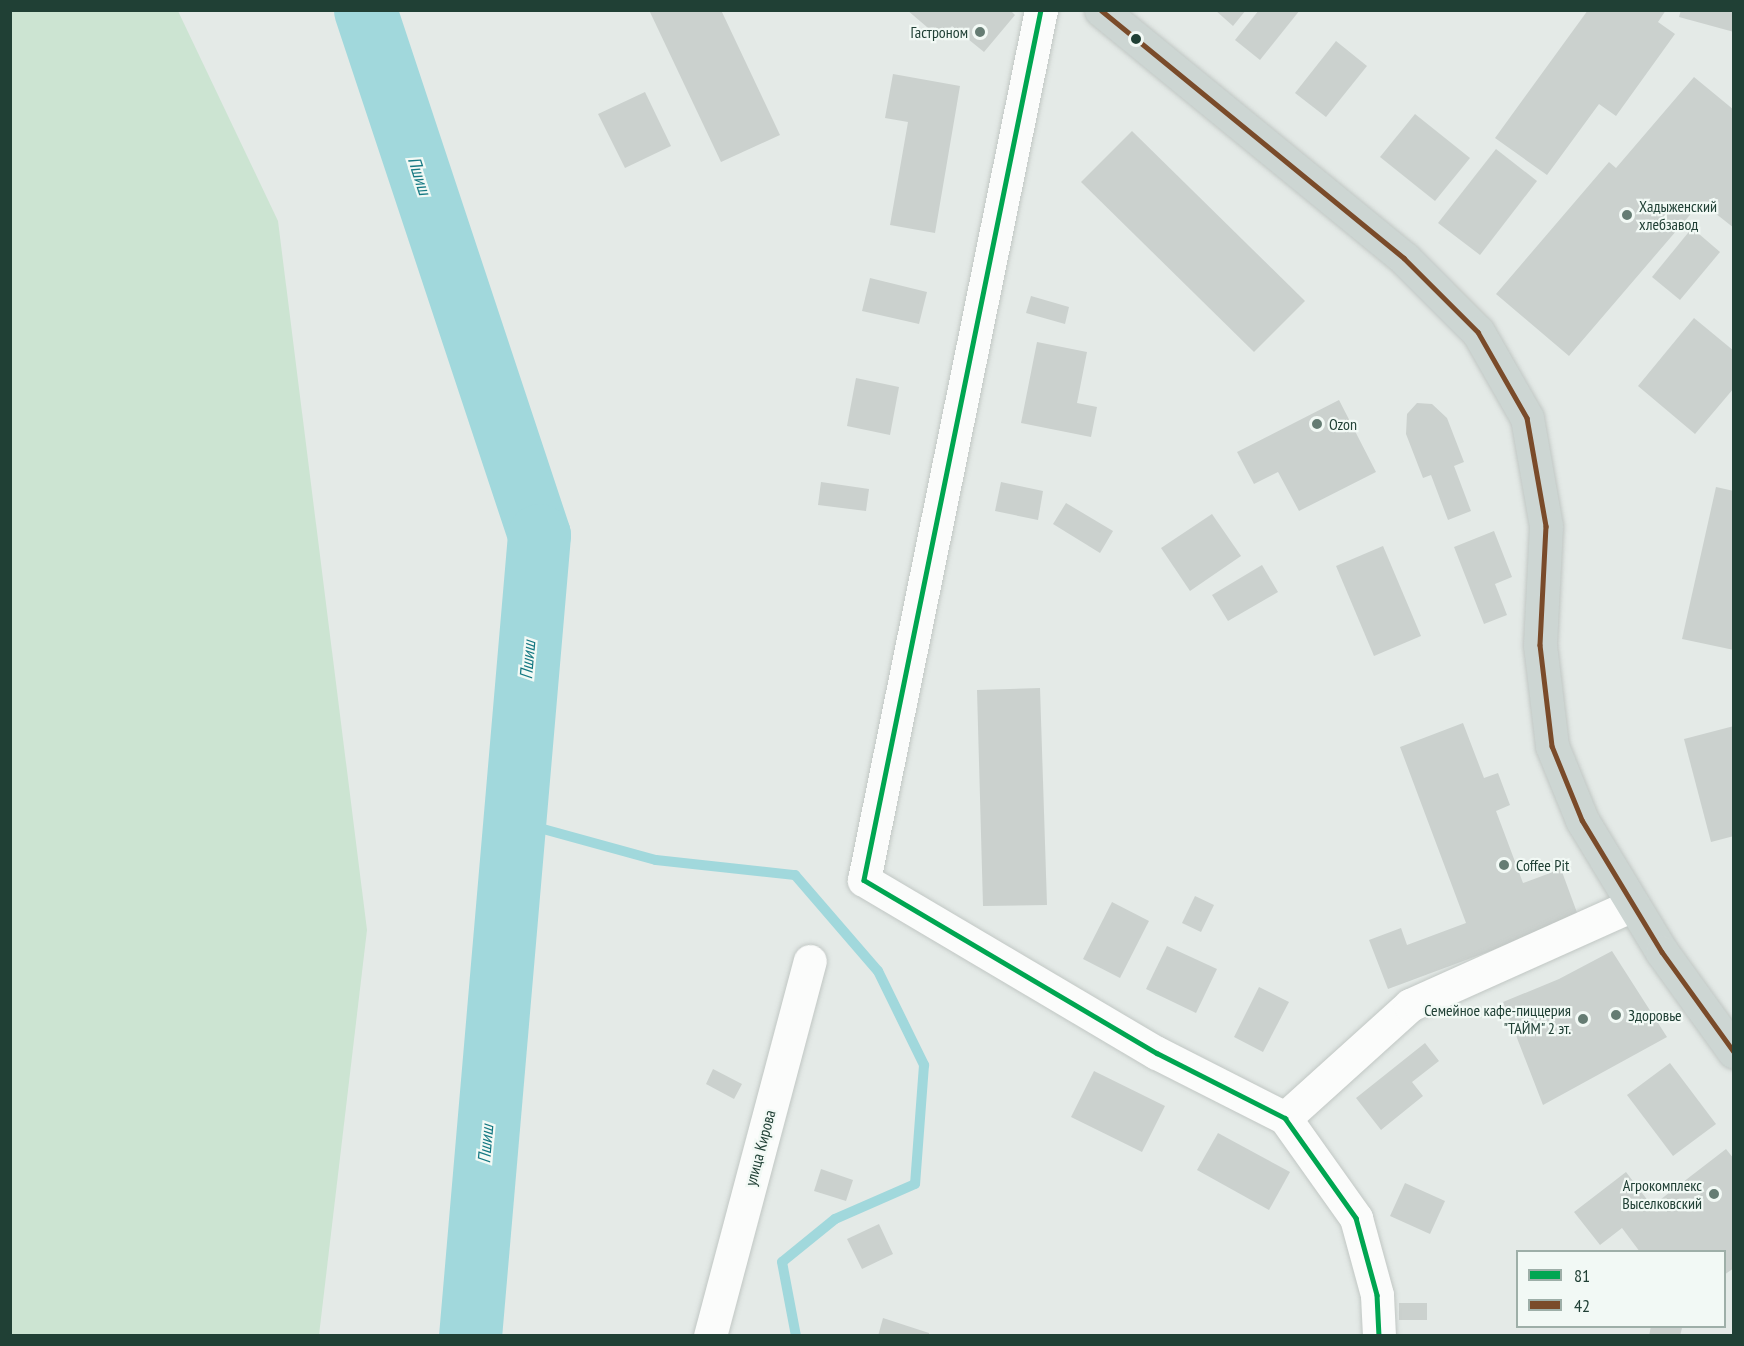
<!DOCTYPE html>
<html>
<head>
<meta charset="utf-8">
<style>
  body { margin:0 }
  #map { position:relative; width:1744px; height:1346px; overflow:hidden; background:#e4eae7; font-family:"PT Sans Narrow",sans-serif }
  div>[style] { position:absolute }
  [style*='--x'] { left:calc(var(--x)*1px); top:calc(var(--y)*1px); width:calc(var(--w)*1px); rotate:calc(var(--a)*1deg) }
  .green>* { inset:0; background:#cce4d2 }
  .stream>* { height:10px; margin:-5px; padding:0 5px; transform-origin:5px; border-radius:5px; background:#a1d8dc }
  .river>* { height:63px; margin:-31.5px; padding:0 31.5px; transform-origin:31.5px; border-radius:31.5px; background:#a1d8dc }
  .building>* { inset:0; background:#cbd1ce }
  .roads { filter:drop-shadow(0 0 2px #c1c7c4) drop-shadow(0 0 2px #c1c7c4) }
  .minor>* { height:33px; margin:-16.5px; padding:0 16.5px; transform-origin:16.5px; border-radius:16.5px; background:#fbfcfb }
  .primary>* { height:33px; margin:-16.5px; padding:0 16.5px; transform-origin:16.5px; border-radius:16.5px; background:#cdd6d3 }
  .bus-1>* { height:4.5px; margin:-2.25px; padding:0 2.25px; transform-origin:2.25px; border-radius:2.25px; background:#00a651 }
  .bus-2>* { height:4.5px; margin:-2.25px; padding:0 2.25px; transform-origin:2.25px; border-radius:2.25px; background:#7a4b2a }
  .dots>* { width:16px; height:16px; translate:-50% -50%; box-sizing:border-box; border:3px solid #f2f9f5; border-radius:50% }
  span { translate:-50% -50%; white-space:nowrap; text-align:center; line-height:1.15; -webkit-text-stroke:4.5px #f2f9f5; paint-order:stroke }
  .poi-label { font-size:16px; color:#204035 }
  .right { translate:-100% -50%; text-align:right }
  .left { translate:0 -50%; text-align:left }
  .street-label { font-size:16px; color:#204035 }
  .water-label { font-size:18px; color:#147882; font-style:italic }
  .frame { position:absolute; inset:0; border:12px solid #204035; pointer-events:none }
  .legend { position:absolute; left:1516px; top:1250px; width:210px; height:78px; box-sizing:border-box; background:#f2f9f5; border:2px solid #9eafa8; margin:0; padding:8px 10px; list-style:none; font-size:18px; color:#204035 }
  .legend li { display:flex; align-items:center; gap:12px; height:30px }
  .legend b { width:30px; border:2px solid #9eafa8 }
</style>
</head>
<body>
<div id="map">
  <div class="green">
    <div style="clip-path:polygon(10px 11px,178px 11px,278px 221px,367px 930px,319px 1335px,11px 1335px)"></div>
  </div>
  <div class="stream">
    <div style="--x:514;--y:821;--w:147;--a:15.4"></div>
    <div style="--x:656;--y:860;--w:140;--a:6.2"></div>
    <div style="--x:795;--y:875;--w:127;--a:49.2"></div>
    <div style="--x:878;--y:971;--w:105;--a:63.9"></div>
    <div style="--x:924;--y:1065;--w:119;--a:94.3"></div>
    <div style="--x:915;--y:1184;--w:87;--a:156.4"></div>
    <div style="--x:835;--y:1219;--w:68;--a:140.9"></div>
    <div style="--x:782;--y:1262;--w:75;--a:79.3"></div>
  </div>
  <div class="river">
    <div style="--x:365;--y:10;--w:553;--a:71.66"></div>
    <div style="--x:539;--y:535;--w:804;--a:94.92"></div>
  </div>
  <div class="building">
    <div style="clip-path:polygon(649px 10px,721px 10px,780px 135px,721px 162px)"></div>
    <div style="clip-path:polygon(907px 10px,1010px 10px,1015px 15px,984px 52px,952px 26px,941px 39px)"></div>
    <div style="clip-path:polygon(1215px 10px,1246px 10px,1233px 26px)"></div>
    <div style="clip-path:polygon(1259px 10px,1300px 10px,1260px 60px,1235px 40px)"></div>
    <div style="clip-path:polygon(1588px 10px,1666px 10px,1658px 22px,1675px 34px,1616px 116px,1599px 104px,1547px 175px,1495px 138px)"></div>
    <div style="clip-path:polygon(1681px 10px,1734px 10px,1734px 32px,1679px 17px)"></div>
    <div style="clip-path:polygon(1336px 41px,1367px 66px,1326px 117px,1295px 93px)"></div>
    <div style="clip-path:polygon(893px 74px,960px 86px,935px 233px,890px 225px,908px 122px,885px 118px)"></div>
    <div style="clip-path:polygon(1694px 77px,1734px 110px,1734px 228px,1701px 202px,1569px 356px,1496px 294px,1609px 162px,1616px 168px)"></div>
    <div style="clip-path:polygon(645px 92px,671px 146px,625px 168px,598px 114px)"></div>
    <div style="clip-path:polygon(1415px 114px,1470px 158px,1435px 201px,1380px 157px)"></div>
    <div style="clip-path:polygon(1132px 131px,1305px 301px,1254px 352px,1081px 182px)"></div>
    <div style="clip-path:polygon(1496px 149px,1537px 181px,1480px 255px,1438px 223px)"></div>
    <div style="clip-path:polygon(1692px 228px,1720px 252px,1680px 300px,1652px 277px)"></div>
    <div style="clip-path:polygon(870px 278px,927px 292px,919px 324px,862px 311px)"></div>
    <div style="clip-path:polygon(1031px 296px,1069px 307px,1065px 324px,1026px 313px)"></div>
    <div style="clip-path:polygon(1694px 318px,1734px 351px,1734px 388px,1695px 434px,1638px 386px)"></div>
    <div style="clip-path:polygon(1037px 342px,1087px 352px,1077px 403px,1097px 407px,1091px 437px,1021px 423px)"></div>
    <div style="clip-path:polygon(856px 378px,899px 387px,890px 435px,847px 426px)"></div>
    <div style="clip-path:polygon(1339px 400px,1376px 472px,1299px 511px,1278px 472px,1254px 484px,1237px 452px)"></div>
    <div style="clip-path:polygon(1417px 403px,1432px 404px,1447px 418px,1464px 462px,1454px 466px,1471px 511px,1448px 520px,1431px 475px,1423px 478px,1406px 434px,1407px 414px)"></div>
    <div style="clip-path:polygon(821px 482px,869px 489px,866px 511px,818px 505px)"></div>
    <div style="clip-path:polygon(1001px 482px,1043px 491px,1038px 520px,995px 511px)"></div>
    <div style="clip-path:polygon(1716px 487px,1734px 491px,1734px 650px,1682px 639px)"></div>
    <div style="clip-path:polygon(1066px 503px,1113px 531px,1100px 553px,1053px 524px)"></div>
    <div style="clip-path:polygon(1212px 514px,1241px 556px,1190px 591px,1161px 548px)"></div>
    <div style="clip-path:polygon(1494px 531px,1512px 577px,1495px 584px,1507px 615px,1484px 624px,1454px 547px)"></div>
    <div style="clip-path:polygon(1383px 546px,1421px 636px,1374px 656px,1336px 566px)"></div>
    <div style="clip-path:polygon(1262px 565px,1278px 592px,1228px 621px,1212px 595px)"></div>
    <div style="clip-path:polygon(1040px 688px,1047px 905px,983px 906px,977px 690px)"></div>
    <div style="clip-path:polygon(1463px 723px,1484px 778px,1498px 773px,1510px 805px,1496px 811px,1523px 883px,1561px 869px,1579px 918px,1388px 989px,1369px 940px,1401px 928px,1407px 945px,1466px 923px,1400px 747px)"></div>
    <div style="clip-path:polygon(1734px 726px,1734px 836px,1711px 842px,1684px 739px)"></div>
    <div style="clip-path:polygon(1195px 896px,1214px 905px,1201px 932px,1182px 923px)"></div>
    <div style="clip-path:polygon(1112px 902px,1149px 921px,1120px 978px,1083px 959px)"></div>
    <div style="clip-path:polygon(1167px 946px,1217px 969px,1196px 1013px,1146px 989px)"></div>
    <div style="clip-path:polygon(1612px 951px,1667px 1037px,1543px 1105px,1503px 1002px,1559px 979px)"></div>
    <div style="clip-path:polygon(1259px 987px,1289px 1002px,1263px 1052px,1234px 1037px)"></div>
    <div style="clip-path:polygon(1425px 1043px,1439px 1061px,1412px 1082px,1423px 1096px,1381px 1130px,1356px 1098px)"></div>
    <div style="clip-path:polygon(1670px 1063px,1716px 1124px,1673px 1156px,1627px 1095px)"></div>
    <div style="clip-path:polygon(713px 1069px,742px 1084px,734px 1099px,706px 1084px)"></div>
    <div style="clip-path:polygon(1094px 1071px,1165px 1106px,1142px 1152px,1071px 1117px)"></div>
    <div style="clip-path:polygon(1218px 1133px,1290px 1172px,1269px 1210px,1197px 1170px)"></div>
    <div style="clip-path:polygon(1726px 1149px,1734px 1159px,1734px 1268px,1724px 1275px,1724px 1252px,1640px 1252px,1622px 1228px,1600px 1245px,1574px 1212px,1626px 1172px,1652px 1206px)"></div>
    <div style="clip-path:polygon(821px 1169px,853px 1180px,846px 1201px,814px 1191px)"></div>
    <div style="clip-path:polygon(1405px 1183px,1445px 1201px,1430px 1234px,1390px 1216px)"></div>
    <div style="clip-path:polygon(879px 1224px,893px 1254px,862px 1269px,847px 1239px)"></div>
    <div style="clip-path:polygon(1399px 1303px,1427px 1303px,1427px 1320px,1399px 1320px)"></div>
    <div style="clip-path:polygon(883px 1318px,929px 1333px,929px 1336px,878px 1336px)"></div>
    <div style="clip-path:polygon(1651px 1326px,1677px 1326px,1682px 1328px,1680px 1336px,1649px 1336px)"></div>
  </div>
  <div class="roads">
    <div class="minor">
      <div style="--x:1041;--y:10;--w:888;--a:101.5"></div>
      <div style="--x:864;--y:880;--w:340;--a:30.6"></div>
      <div style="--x:1157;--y:1053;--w:144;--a:26.9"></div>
      <div style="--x:1285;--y:1118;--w:123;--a:54.6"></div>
      <div style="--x:1356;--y:1218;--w:80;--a:74.7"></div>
      <div style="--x:1377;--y:1295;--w:41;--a:87.2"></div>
      <div style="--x:1285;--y:1118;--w:169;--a:-42.1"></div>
      <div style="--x:1410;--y:1005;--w:244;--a:-24.2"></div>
      <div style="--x:710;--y:1336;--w:388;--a:-75.1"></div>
    </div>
    <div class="primary">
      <div style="--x:1101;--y:10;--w:392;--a:39.3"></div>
      <div style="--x:1404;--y:258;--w:105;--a:45"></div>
      <div style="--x:1478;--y:332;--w:99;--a:60.3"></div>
      <div style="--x:1527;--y:418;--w:110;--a:80"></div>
      <div style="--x:1546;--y:526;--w:119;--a:92.9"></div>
      <div style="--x:1540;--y:645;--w:102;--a:83.2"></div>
      <div style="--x:1552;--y:746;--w:80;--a:67.9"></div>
      <div style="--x:1582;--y:820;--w:154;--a:58.8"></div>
      <div style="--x:1662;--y:952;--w:123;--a:54.2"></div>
    </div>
  </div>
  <div class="bus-1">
    <div style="--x:1041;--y:10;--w:888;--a:101.5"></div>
    <div style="--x:864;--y:880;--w:340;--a:30.6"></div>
    <div style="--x:1157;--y:1053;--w:144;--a:26.9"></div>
    <div style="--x:1285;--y:1118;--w:123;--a:54.6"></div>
    <div style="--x:1356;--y:1218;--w:80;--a:74.7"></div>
    <div style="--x:1377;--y:1295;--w:41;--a:87.2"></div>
  </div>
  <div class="bus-2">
    <div style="--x:1101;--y:10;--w:392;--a:39.3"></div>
    <div style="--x:1404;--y:258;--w:105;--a:45"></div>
    <div style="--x:1478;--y:332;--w:99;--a:60.3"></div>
    <div style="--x:1527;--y:418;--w:110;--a:80"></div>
    <div style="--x:1546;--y:526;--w:119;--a:92.9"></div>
    <div style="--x:1540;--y:645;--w:102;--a:83.2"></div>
    <div style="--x:1552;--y:746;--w:80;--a:67.9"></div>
    <div style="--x:1582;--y:820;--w:154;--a:58.8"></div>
    <div style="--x:1662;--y:952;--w:123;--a:54.2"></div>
  </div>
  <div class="dots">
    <div style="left:980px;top:32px;background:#657c73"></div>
    <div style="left:1136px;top:39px;background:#204035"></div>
    <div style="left:1627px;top:215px;background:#657c73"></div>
    <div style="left:1317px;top:424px;background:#657c73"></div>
    <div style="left:1504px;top:865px;background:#657c73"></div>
    <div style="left:1616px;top:1015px;background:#657c73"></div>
    <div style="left:1583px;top:1019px;background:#657c73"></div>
    <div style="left:1714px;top:1194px;background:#657c73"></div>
  </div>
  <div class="poi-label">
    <span class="right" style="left:968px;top:32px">Гастроном</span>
    <span class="left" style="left:1639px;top:215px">Хадыженский<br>хлебзавод</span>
    <span class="left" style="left:1329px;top:424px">Ozon</span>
    <span class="left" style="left:1516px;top:865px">Coffee Pit</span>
    <span class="right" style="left:1571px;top:1019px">Семейное кафе-пиццерия<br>"ТАЙМ" 2 эт.</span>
    <span class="left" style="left:1628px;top:1015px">Здоровье</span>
    <span class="right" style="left:1702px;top:1194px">Агрокомплекс<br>Выселковский</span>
  </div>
  <div class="street-label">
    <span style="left:760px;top:1148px;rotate:-75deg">улица Кирова</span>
  </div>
  <div class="water-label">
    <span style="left:419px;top:176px;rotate:72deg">Пшиш</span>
    <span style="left:528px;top:660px;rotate:-85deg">Пшиш</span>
    <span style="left:486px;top:1144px;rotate:-85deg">Пшиш</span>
  </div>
  <div class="frame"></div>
  <ul class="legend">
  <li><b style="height:8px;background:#00a651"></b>81</li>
  <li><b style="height:8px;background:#7a4b2a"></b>42</li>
  </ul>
</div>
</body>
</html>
